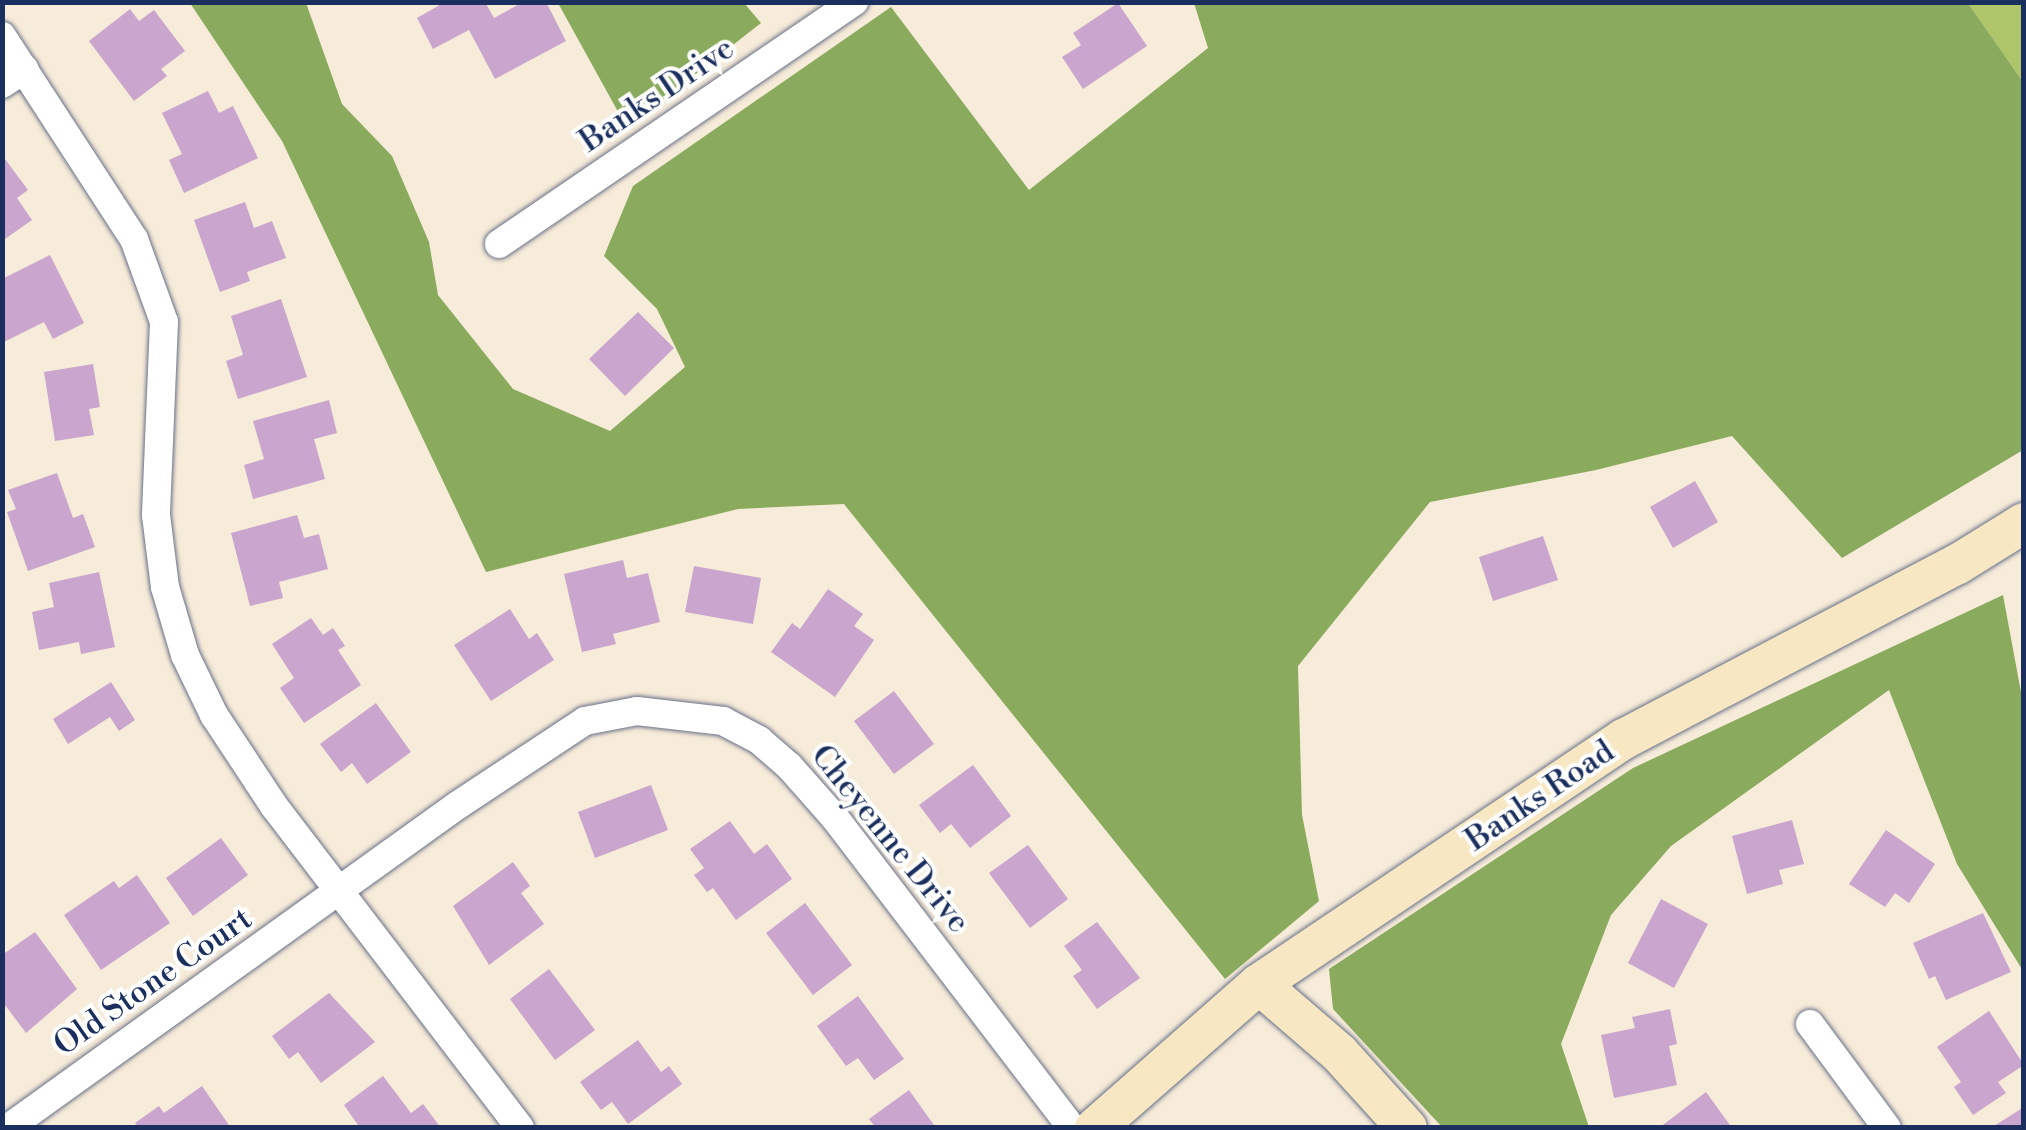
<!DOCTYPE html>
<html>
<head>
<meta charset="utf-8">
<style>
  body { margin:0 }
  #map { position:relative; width:2026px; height:1130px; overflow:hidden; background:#f7ebd9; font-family:"Libre Bodoni",serif }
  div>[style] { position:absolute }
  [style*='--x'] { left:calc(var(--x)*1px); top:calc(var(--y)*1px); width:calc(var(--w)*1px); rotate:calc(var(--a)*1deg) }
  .green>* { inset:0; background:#aec569 }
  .forest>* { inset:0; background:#8aaa5d }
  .building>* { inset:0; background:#caa5cd }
  .roads { filter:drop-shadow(0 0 2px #687189) drop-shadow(0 0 2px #687189) }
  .street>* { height:28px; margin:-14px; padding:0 14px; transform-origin:14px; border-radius:14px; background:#fff }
  .secondary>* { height:40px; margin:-20px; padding:0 20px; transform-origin:20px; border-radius:20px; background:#f7e8c3 }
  span { translate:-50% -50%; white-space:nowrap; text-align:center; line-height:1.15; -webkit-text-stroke:8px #fff; paint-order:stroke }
  .street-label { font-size:32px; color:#1b2f5e }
  .frame { position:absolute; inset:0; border:5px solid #1b2f5e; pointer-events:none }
</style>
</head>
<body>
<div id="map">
  <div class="green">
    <div style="clip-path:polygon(1968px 3px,2023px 3px,2023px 82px)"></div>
  </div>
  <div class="forest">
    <div style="clip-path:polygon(190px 3px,306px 3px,342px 104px,392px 156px,429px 242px,438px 295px,513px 389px,610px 431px,685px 367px,657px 309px,604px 256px,633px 186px,891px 7px,1029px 190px,1208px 48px,1194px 3px,1968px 3px,2023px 82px,2023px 450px,1842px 558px,1732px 436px,1596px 470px,1430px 502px,1298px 666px,1302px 815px,1319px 901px,1225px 979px,844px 504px,738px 509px,486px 572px,282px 141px)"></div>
    <div style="clip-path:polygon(558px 3px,744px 3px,761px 23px,627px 128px)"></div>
    <div style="clip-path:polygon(2003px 595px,2023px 703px,2023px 971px,1957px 864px,1889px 690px,1671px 846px,1611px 915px,1561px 1044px,1589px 1127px,1442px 1127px,1333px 1009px,1329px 969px,1633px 768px)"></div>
  </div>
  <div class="building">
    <div style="clip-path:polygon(445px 2px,485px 2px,494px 18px,523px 2px,546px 2px,566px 41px,495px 79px,469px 30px,433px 49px,417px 18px)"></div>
    <div style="clip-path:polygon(1118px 3px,1147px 46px,1083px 89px,1062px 57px,1081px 45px,1073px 33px)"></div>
    <div style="clip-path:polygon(130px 9px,139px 21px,154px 10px,185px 51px,161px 69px,167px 76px,134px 101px,89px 41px)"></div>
    <div style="clip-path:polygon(208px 91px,219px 113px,233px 106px,258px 158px,184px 193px,169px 160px,182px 154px,162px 113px)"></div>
    <div style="clip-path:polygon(2px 155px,28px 190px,17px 198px,32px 220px,2px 241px)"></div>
    <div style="clip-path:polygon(245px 202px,254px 228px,272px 221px,286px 258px,247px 272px,250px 281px,220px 292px,194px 220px)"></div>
    <div style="clip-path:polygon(50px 255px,84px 323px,53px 339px,44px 322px,2px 343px,2px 279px)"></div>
    <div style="clip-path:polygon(281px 299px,307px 377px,238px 399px,226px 361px,243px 355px,231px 316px)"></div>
    <div style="clip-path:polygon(638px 312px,674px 348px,625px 396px,589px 359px)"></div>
    <div style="clip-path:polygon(93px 364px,100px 407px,89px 409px,94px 435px,55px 441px,44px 372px)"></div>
    <div style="clip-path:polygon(329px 400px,337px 433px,314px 439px,325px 479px,253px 499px,244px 465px,264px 459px,253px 421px)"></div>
    <div style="clip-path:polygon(57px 473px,73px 518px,83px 514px,95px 547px,28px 571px,7px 512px,16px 509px,8px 490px)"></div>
    <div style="clip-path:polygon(1695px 481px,1718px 522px,1673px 548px,1650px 507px)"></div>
    <div style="clip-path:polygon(297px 515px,304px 538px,319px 534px,328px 569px,279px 582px,283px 598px,250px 606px,231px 533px)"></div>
    <div style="clip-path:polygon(1543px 536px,1558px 580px,1493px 601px,1479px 557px)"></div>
    <div style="clip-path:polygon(623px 560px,627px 578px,648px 573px,660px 622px,613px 634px,616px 644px,582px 652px,564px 574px)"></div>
    <div style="clip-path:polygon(694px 566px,761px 578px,753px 624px,685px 612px)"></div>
    <div style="clip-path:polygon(99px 572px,115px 647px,81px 654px,79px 642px,39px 650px,32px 612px,54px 607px,49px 583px)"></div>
    <div style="clip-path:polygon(828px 589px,863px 614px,854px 626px,874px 640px,835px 697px,771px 652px,792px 623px,800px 629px)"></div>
    <div style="clip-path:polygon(510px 609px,529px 639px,537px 633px,554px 660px,491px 701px,454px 645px)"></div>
    <div style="clip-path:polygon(311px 618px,323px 635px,333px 628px,345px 646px,338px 650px,361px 685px,304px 723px,280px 688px,294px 678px,272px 644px)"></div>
    <div style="clip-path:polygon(111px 682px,135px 720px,119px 731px,110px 717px,68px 744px,53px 719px)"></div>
    <div style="clip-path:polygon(894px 691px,934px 744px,894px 774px,854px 721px)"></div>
    <div style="clip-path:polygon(376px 703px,411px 752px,367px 784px,352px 763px,341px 772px,320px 744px)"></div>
    <div style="clip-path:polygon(973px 765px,1011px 816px,970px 848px,951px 824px,940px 833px,919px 805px)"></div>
    <div style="clip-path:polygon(651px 785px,668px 830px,595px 858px,578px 812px)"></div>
    <div style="clip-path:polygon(1792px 820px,1804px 864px,1779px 870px,1783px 884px,1747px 894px,1732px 836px)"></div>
    <div style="clip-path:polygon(730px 821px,754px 854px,767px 844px,792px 879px,736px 920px,713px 888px,707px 892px,694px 875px,704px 868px,690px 849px)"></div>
    <div style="clip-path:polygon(1886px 830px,1935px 864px,1909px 903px,1895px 893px,1885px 907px,1849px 884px)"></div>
    <div style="clip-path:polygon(221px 838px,248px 875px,193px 916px,166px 878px)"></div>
    <div style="clip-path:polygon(1028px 845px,1068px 899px,1030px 928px,989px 873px)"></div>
    <div style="clip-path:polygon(513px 862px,530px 886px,521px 893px,544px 924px,489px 965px,453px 906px)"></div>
    <div style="clip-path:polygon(137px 875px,170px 923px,101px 970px,64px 915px,114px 881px,119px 888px)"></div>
    <div style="clip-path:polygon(1661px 899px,1708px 924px,1674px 988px,1628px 963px)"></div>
    <div style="clip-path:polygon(805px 903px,852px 965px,813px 995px,766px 933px)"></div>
    <div style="clip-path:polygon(1983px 913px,2011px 972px,1946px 1000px,1935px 976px,1929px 979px,1913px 943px)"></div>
    <div style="clip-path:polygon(1097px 922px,1140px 978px,1097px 1009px,1073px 976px,1082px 970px,1064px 946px)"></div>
    <div style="clip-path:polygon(35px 932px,77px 989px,26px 1033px,2px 1001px,2px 955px)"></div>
    <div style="clip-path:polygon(549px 969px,595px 1030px,555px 1060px,510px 999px)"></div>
    <div style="clip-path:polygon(329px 993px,375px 1042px,321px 1083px,298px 1052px,289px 1059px,272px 1036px)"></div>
    <div style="clip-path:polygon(858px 996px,904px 1059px,874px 1080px,858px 1058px,846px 1066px,817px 1026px)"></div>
    <div style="clip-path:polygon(1670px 1009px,1677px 1044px,1669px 1046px,1677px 1085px,1614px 1098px,1601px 1035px,1635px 1028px,1632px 1017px)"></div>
    <div style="clip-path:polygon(1989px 1011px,2024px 1065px,1998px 1082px,2006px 1093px,1973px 1115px,1954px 1087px,1961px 1082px,1937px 1047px)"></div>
    <div style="clip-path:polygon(638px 1040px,661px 1072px,669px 1066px,682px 1084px,628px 1124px,612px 1102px,601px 1110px,580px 1082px)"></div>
    <div style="clip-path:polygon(383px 1076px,411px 1113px,423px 1104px,441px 1128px,354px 1128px,358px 1125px,344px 1105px)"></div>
    <div style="clip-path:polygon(202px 1086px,231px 1128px,139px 1128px,135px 1123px,159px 1106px,164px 1113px)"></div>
    <div style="clip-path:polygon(909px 1090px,936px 1128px,876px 1128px,869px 1119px)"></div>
    <div style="clip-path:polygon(1706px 1092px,1732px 1128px,1659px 1128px)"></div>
    <div style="clip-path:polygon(2024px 1107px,2024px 1128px,1991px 1128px)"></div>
  </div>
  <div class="roads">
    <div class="street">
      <div style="--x:2;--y:36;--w:242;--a:57"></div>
      <div style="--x:134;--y:239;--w:88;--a:70.1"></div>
      <div style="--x:164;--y:322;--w:193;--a:92.4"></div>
      <div style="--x:156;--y:515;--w:73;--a:82.9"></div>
      <div style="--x:165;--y:587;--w:71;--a:73.6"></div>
      <div style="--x:185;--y:655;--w:67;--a:64.2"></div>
      <div style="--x:214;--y:715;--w:109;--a:56.6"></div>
      <div style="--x:274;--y:806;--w:405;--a:52.6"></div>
      <div style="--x:2;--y:84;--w:27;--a:-33"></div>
      <div style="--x:499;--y:244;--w:430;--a:-34.3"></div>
      <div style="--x:1810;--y:1024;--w:129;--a:53.5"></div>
      <div style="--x:8;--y:1128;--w:554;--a:-35.67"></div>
      <div style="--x:458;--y:805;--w:152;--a:-33.5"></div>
      <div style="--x:585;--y:721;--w:53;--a:-10.9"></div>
      <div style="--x:637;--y:711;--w:87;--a:6.6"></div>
      <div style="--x:723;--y:721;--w:41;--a:27.8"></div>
      <div style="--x:759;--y:740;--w:40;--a:41"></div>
      <div style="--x:789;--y:766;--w:69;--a:48.5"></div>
      <div style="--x:835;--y:818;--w:390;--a:52.6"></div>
    </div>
    <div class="secondary">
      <div style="--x:1259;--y:984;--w:106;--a:40.8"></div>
      <div style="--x:1339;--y:1053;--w:101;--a:47.8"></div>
      <div style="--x:1095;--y:1128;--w:218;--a:-41.3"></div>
      <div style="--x:1259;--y:984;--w:440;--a:-33.9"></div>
      <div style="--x:1624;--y:739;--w:377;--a:-27.7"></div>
      <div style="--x:1958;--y:564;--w:78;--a:-31.8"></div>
    </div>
  </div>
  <div class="street-label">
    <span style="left:657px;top:95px;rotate:-34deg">Banks Drive</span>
    <span style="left:1540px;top:796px;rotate:-34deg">Banks Road</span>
    <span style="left:890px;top:839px;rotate:51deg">Cheyenne Drive</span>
    <span style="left:153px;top:982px;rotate:-35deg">Old Stone Court</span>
  </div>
  <div class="frame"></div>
</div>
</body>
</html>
